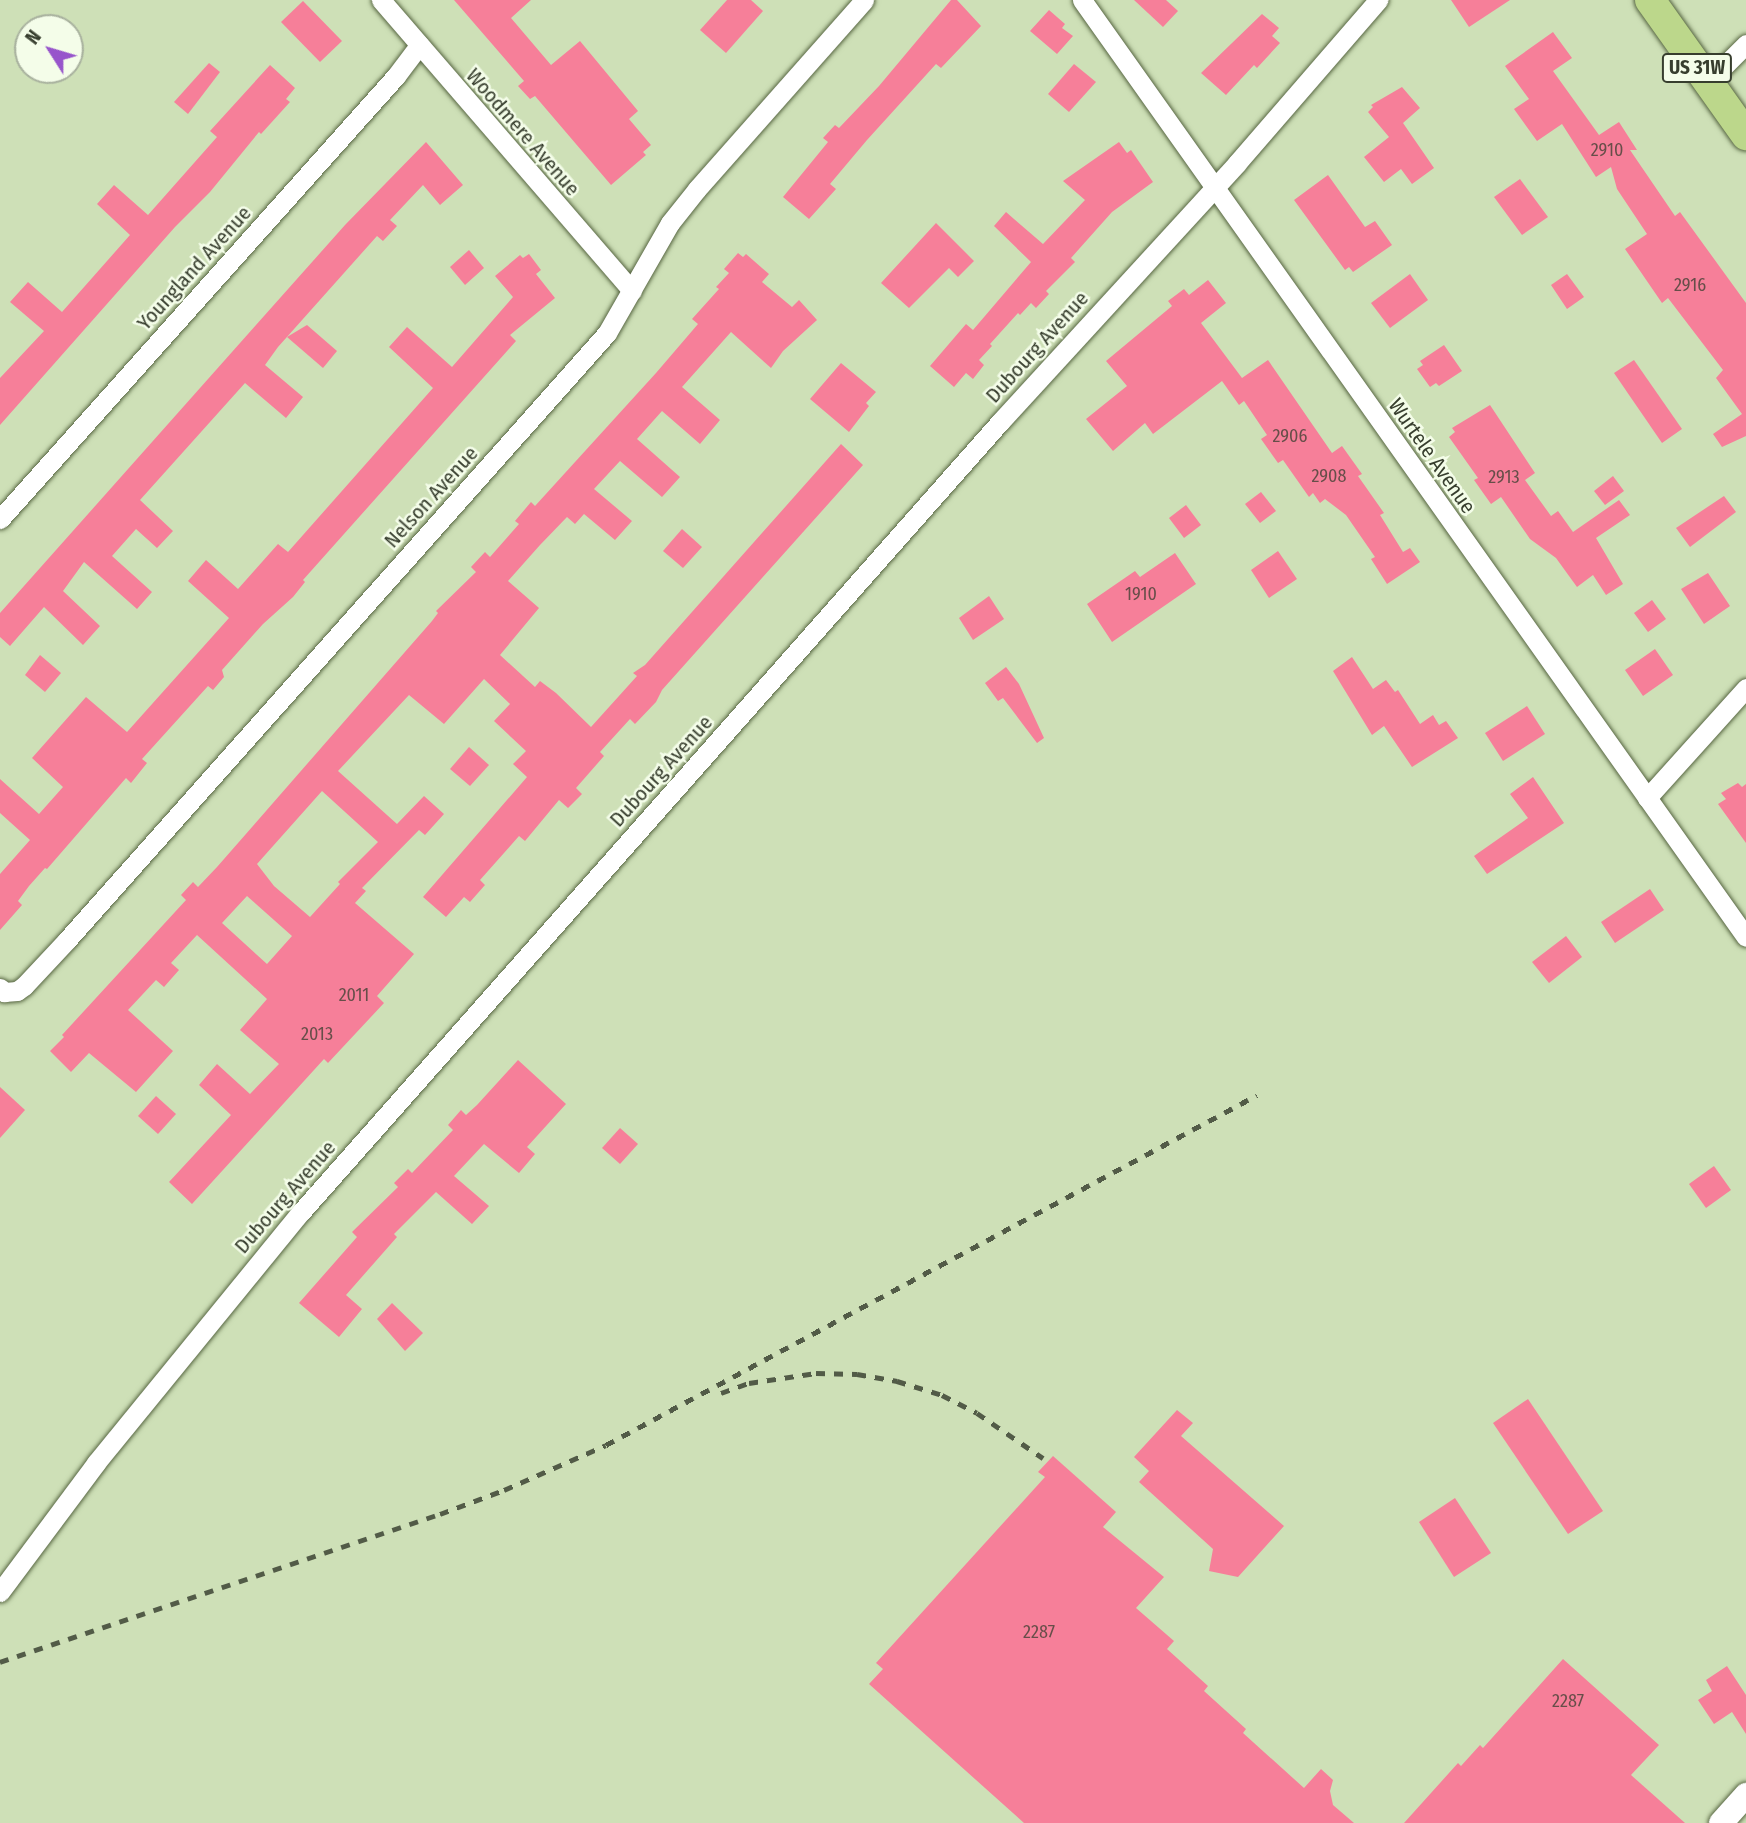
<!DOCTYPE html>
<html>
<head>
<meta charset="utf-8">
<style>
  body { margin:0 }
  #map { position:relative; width:1746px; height:1823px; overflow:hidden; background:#cee0b7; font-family:"Fira Sans Condensed",sans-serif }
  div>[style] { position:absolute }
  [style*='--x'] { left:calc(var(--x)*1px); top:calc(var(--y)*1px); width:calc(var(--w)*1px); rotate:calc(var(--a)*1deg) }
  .building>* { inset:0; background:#f67f99 }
  .roads { filter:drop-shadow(0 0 2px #576642) drop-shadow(0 0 2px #576642) }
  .minor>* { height:19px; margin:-9.5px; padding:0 9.5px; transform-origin:9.5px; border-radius:9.5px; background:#fff }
  .tertiary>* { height:24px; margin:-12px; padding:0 12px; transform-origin:12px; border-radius:12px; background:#fff }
  .primary>* { height:30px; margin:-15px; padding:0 15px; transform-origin:15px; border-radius:15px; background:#bcd78b }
  .rail>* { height:5px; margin-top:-2.5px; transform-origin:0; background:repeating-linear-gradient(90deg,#525b47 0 9px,transparent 0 18px) }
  span { translate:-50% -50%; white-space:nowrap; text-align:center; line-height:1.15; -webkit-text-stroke:5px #f4fde9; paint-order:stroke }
  .number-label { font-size:18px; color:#674e49 }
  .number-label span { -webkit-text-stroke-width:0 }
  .shield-label span { padding:2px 5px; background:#f4fde9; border:2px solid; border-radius:5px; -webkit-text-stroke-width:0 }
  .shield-label { font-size:19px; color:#373e2e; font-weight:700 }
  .street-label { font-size:21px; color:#373e2e }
  .north { position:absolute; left:14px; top:14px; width:70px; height:70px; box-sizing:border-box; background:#f4fde9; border:2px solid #a8b19e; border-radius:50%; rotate:307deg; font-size:19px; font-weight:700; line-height:28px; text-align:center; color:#373e2e }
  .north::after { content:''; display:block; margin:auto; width:24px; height:32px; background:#9755cb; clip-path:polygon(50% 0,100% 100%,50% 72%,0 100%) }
</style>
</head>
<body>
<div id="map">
  <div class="building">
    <div style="clip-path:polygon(454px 0,531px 0,511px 18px,551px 65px,580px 41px,638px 111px,629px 119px,651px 145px,643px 152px,646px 155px,611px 185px,535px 96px,530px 99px,518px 86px,524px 81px)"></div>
    <div style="clip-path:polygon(727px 0,751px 0,763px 11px,726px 53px,700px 30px)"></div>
    <div style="clip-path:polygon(951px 0,957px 0,981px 26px,941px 68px,936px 64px,867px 140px,830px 184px,836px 189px,809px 219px,783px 197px,828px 142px,823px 138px,835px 125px,839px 128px,879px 86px)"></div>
    <div style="clip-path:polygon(1134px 0,1166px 0,1178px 11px,1163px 27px)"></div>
    <div style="clip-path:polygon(1451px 0,1510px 0,1469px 27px)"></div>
    <div style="clip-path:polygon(303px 1px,342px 41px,320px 62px,281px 22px)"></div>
    <div style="clip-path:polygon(1049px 10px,1065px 24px,1062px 28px,1073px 36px,1057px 54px,1030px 31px)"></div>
    <div style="clip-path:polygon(1262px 14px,1279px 28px,1272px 36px,1280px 43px,1257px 68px,1254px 65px,1226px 95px,1201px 73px)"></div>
    <div style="clip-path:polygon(1553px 32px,1572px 58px,1553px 71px,1599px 135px,1619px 122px,1637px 150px,1630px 150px,1675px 216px,1680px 212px,1746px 303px,1746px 436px,1722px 447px,1713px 434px,1742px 414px,1716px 378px,1723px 370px,1668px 298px,1662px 303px,1625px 249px,1647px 234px,1617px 189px,1611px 167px,1596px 177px,1562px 124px,1537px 141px,1514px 109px,1529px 99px,1505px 66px)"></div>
    <div style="clip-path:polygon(209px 63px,220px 72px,188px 114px,174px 102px)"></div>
    <div style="clip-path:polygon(1074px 64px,1096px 82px,1069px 112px,1048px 94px)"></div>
    <div style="clip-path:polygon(270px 65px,295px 88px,286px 99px,290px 102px,261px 134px,259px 132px,210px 192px,175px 227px,0 425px,0 378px,44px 331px,10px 302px,28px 282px,62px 312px,130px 235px,97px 204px,114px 185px,148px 215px,217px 137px,210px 131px)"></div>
    <div style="clip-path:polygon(1402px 87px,1420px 108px,1403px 123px,1434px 168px,1412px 184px,1401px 169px,1384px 182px,1364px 157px,1389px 137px,1368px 112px,1373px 107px,1371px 105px)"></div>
    <div style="clip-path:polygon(426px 142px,463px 185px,440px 205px,423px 185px,390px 220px,397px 226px,383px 241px,377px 236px,278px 347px,265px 365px,303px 397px,286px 418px,245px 383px,140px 500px,173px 531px,157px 548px,136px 529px,112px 556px,152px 592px,137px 609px,84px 562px,63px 591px,100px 626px,83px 645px,44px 607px,10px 646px,0 637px,0 613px,345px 225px)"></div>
    <div style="clip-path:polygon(1119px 142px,1127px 153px,1131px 150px,1153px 182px,1112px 212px,1071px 258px,1075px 262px,1046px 291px,1049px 294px,1036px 308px,1031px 303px,1020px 315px,1018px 313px,990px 344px,992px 346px,979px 360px,984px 365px,973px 379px,966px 373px,954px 387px,930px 366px,966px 324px,973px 330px,1031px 262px,994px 226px,1006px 212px,1043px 244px,1085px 200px,1063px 181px)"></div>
    <div style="clip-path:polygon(1328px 175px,1365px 227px,1375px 221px,1392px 245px,1353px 272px,1349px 267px,1345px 270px,1294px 200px)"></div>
    <div style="clip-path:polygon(1520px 179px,1548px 217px,1522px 235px,1494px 197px)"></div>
    <div style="clip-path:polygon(936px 223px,974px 261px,958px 277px,949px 268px,909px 308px,881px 283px)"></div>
    <div style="clip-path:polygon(469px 250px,484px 268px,465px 285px,450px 267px)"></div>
    <div style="clip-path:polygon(evenodd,738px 253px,743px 257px,746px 254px,769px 274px,762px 282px,792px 307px,799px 300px,817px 320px,783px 351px,771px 368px,731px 332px,682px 387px,720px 420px,700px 444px,662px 411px,637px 439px,680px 477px,662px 497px,620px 461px,594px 489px,632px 521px,615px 540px,584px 514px,575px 524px,567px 517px,540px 545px,508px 581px,539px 608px,500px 655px,535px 687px,540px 681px,556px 693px,591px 727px,637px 676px,633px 673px,645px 665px,841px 444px,863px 465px,662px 690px,656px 702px,635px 724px,630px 719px,600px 752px,604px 756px,576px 788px,582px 794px,568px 808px,559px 800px,525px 841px,519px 836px,480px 880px,485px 885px,470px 902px,464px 897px,446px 917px,423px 897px,527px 777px,513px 764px,526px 751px,494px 721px,510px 704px,484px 679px,444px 724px,409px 695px,338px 771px,397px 824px,424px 796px,444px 814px,425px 835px,419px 830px,362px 888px,366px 891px,355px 903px,414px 954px,377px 996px,384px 1003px,328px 1063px,324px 1059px,192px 1204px,169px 1182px,231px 1115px,199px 1085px,217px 1064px,250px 1094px,279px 1064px,240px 1030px,267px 999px,197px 935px,171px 963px,179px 970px,164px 987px,156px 980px,128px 1010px,173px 1051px,136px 1092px,89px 1053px,71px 1072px,50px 1051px,64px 1037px,62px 1035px,186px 900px,181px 895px,193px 882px,198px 887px,217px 867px,432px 621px,438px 613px,436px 611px,476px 572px,471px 567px,485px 552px,490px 557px,519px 524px,515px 521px,531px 502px,535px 506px,656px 373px,698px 324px,692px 319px,719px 289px,716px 287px,729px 273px,724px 269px,738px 253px,322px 791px,378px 842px,338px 882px,340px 884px,310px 917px,274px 886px,257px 864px,322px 791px,738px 253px,247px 896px,292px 936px,267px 964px,222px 923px,247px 896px)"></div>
    <div style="clip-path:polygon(529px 254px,541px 270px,536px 274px,555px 298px,510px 335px,516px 341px,303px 580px,305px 582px,293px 597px,263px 624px,222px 670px,224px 677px,213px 690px,208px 686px,142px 759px,147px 763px,131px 783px,126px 778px,47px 869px,45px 868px,29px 886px,18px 901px,22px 905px,0 930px,0 874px,30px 840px,0 813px,0 779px,39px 814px,63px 787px,32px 758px,86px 697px,127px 732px,229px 618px,188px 581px,206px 560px,238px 589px,278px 544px,288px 552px,433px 388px,389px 347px,407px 327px,452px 367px,513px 297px,495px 276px,520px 255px,523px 258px)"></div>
    <div style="clip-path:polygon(1410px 274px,1428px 300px,1390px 328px,1371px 303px)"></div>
    <div style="clip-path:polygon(1567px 274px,1584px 297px,1567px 309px,1551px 285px)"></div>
    <div style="clip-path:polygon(1208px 280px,1226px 303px,1201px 323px,1242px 378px,1268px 360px,1332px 453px,1342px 446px,1362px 474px,1358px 476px,1384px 513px,1380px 515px,1403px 552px,1410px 548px,1420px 562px,1387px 584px,1371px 559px,1375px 557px,1346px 515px,1325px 499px,1320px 503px,1313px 493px,1309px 497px,1283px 460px,1278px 463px,1261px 439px,1267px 435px,1244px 401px,1239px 405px,1222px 381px,1153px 434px,1145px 423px,1113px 451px,1086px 419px,1127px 386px,1106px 361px,1172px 306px,1168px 301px,1184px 289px,1189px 295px)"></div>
    <div style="clip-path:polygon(307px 325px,337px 351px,323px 368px,287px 337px)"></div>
    <div style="clip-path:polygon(1444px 345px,1462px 371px,1439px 386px,1436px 383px,1430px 387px,1417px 369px,1423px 365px,1420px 361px)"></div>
    <div style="clip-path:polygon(1634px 360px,1682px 429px,1662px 443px,1614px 373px)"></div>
    <div style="clip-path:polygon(841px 363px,876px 392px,866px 403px,869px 406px,849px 432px,810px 399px)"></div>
    <div style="clip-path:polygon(1490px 405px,1535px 473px,1525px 480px,1551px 516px,1558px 511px,1573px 532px,1619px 500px,1630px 515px,1596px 538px,1623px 584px,1606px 595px,1593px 575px,1577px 587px,1556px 558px,1530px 539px,1501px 497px,1491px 504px,1474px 480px,1478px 478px,1449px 437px,1455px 432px,1452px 428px)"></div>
    <div style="clip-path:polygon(1613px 476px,1624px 491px,1605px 505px,1594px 491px)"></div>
    <div style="clip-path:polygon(1261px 492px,1276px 511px,1260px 523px,1245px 504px)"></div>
    <div style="clip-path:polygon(1724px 496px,1736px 512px,1690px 547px,1676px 528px)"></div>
    <div style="clip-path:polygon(1186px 505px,1201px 525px,1184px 538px,1169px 518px)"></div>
    <div style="clip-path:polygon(682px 529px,702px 547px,683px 568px,663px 551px)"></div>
    <div style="clip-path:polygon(1278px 551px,1297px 579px,1269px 598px,1251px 570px)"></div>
    <div style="clip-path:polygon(1175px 553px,1196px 584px,1112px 642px,1087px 604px,1135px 571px,1140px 577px)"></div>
    <div style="clip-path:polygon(1708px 573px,1730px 606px,1704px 624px,1681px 589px)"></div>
    <div style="clip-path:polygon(989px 596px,1004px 619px,973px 640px,959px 618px)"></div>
    <div style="clip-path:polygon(1652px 600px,1666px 619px,1648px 632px,1634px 613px)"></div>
    <div style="clip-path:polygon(1655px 649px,1673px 675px,1643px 696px,1625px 670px)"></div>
    <div style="clip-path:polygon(40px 655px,61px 673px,45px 692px,25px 675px)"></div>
    <div style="clip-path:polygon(1352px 657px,1373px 689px,1386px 680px,1395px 692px,1398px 690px,1420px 724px,1433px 715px,1439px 725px,1446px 721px,1458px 738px,1412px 767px,1384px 726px,1372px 735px,1333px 671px)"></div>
    <div style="clip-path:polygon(1006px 667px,1019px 684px,1044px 738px,1037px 743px,1003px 698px,998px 701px,985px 683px)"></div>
    <div style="clip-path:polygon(1527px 706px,1545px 734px,1503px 761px,1485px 733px)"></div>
    <div style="clip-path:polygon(469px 747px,489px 765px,470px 786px,450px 769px)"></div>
    <div style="clip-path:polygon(1533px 777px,1564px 823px,1487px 874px,1474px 856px,1528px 818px,1510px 794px)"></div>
    <div style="clip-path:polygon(1738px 783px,1742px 787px,1746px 784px,1746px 843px,1718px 804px,1726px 799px,1721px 793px)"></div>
    <div style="clip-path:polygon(1650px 889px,1664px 910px,1615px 943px,1601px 922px)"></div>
    <div style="clip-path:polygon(1566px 936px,1582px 957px,1549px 983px,1532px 962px)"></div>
    <div style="clip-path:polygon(518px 1060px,566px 1104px,527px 1147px,535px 1154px,519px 1173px,484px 1144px,454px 1176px,489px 1206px,472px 1224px,436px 1192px,394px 1234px,397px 1237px,346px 1295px,362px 1309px,339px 1337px,299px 1303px,357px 1237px,352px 1232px,398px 1187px,394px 1183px,408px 1169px,412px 1173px,453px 1130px,448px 1125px,461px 1110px,466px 1115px,477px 1105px)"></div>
    <div style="clip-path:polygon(0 1087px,25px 1110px,0 1138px)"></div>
    <div style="clip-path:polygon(156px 1096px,176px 1114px,158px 1134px,138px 1116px)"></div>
    <div style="clip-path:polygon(620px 1128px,638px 1144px,620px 1164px,602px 1148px)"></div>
    <div style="clip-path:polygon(1714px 1166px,1731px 1190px,1706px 1208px,1689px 1184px)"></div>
    <div style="clip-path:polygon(392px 1303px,423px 1333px,405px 1351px,377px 1319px)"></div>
    <div style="clip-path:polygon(1528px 1399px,1603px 1511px,1568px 1534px,1493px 1423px)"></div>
    <div style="clip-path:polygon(1177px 1410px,1193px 1423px,1181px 1436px,1284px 1526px,1238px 1577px,1209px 1571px,1213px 1549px,1139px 1482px,1149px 1471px,1134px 1457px)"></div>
    <div style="clip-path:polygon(1053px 1456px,1116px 1512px,1103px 1527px,1164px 1577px,1136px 1608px,1174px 1641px,1167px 1649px,1208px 1686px,1204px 1691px,1246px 1729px,1243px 1733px,1304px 1788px,1321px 1769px,1333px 1780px,1330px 1791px,1333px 1805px,1354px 1823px,1024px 1823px,869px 1684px,883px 1669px,876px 1663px,1045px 1477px,1038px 1472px)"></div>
    <div style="clip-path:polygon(1455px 1498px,1491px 1553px,1454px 1577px,1419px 1522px)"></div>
    <div style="clip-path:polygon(1563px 1659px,1659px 1745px,1631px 1775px,1685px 1823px,1404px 1823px,1458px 1763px,1461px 1766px,1480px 1745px,1483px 1748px)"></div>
    <div style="clip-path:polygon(1727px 1666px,1746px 1695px,1746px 1734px,1732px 1712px,1714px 1724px,1698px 1700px,1712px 1691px,1706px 1680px)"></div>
  </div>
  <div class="roads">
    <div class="minor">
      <div style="--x:381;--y:0;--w:384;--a:49.2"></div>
      <div style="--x:1082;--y:0;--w:1148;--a:54.68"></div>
      <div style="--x:1707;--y:83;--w:55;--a:-45"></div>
      <div style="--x:0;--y:519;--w:594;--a:-48.21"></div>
      <div style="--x:396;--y:76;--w:39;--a:-53"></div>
      <div style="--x:1647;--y:798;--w:148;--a:-48"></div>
      <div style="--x:0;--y:988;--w:6;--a:45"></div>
      <div style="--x:4;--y:992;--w:13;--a:-4"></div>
      <div style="--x:17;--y:991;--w:9;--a:-36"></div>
      <div style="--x:24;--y:986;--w:63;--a:-46.9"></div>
      <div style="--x:67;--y:940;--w:812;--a:-48.34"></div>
      <div style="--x:607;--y:333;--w:127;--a:-60.2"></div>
      <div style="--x:670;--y:223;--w:43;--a:-51.5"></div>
      <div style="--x:697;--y:189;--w:252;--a:-48.5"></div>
      <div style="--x:0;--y:1592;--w:161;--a:-53.3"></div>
      <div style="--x:96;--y:1463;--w:324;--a:-50.8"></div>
      <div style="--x:301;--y:1212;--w:1055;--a:-48.5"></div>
      <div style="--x:1000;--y:422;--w:351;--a:-47.5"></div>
      <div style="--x:1237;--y:163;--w:216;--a:-49.1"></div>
    </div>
    <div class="tertiary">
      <div style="--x:1721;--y:1823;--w:38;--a:-48"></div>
    </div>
    <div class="primary">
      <div style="--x:1650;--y:0;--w:166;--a:54.6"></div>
    </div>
  </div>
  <div class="rail">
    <div style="--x:721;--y:1393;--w:30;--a:-20"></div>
    <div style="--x:749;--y:1383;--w:68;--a:-8.5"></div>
    <div style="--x:816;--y:1373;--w:41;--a:1.4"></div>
    <div style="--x:857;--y:1374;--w:41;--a:9.9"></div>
    <div style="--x:897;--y:1381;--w:47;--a:17.3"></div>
    <div style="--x:942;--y:1395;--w:39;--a:27"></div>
    <div style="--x:977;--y:1413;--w:80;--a:34.3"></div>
    <div style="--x:0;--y:1662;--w:464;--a:-18.6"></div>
    <div style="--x:440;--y:1514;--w:68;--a:-20.6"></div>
    <div style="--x:504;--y:1490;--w:111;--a:-23.8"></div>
    <div style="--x:606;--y:1445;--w:739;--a:-28.26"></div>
  </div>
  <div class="number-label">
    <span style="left:1607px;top:150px">2910</span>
    <span style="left:1690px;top:285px">2916</span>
    <span style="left:1290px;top:436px">2906</span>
    <span style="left:1329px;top:476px">2908</span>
    <span style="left:1504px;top:477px">2913</span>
    <span style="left:1141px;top:594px">1910</span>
    <span style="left:354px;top:995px">2011</span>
    <span style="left:317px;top:1034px">2013</span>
    <span style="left:1039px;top:1632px">2287</span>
    <span style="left:1568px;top:1701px">2287</span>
  </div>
  <div class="shield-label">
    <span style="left:1697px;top:68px">US 31W</span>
  </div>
  <div class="street-label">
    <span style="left:523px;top:132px;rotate:49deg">Woodmere Avenue</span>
    <span style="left:194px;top:268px;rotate:-48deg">Youngland Avenue</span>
    <span style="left:1037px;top:347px;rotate:-48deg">Dubourg Avenue</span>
    <span style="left:1432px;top:456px;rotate:55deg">Wurtele Avenue</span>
    <span style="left:431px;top:497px;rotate:-48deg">Nelson Avenue</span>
    <span style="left:661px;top:771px;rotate:-48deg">Dubourg Avenue</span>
    <span style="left:285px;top:1197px;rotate:-49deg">Dubourg Avenue</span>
  </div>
  <div class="north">N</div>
</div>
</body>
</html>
